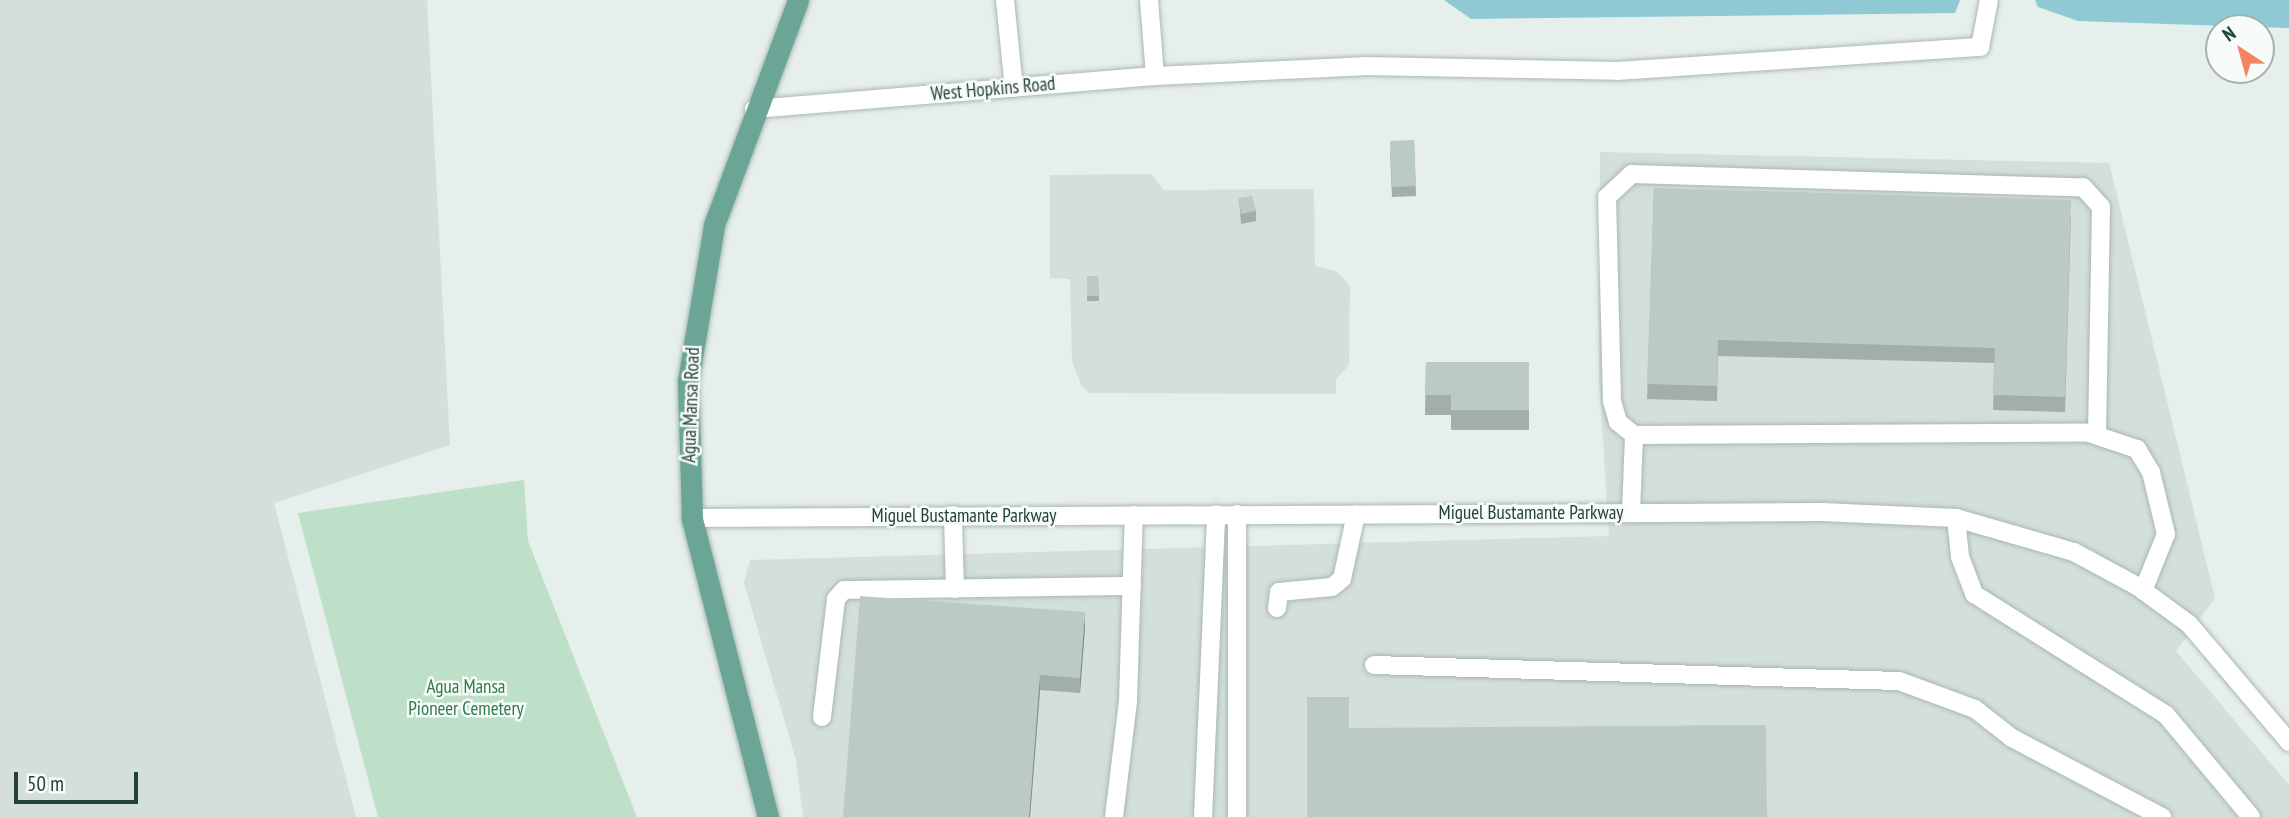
<!DOCTYPE html>
<html>
<head>
<meta charset="utf-8">
<style>
  body { margin:0 }
  #map { position:relative; width:2289px; height:817px; overflow:hidden; background:#e6efeb; font-family:"PT Sans Narrow",sans-serif }
  div>[style] { position:absolute }
  [style*='--x'] { left:calc(var(--x)*1px); top:calc(var(--y)*1px); width:calc(var(--w)*1px); rotate:calc(var(--a)*1deg) }
  .built>* { inset:0; background:#d4dfda }
  .green>* { inset:0; background:#bfe0c8 }
  .water>* { inset:0; background:#8ec9d4 }
  .roads { filter:drop-shadow(0 0 2px #a8b8b2) drop-shadow(0 0 2px #a8b8b2) }
  .minor>* { height:18px; margin:-9px; padding:0 9px; transform-origin:9px; border-radius:9px; background:#fff }
  .major>* { height:21px; margin:-10.5px; padding:0 10.5px; transform-origin:10.5px; border-radius:10.5px; background:#6aa596 }
  .wall>* { inset:0; background:#a1aea9 }
  .shaded-wall>* { inset:0; background:#838d89 }
  .building>* { inset:0; background:#bbcac4 }
  span { translate:-50% -50%; white-space:nowrap; text-align:center; line-height:1.15; -webkit-text-stroke:5px #f7fbf9; paint-order:stroke }
  .street-label { font-size:19px; color:#24423a }
  .park-label { font-size:19px; color:#2d7a4b }
  .north { position:absolute; left:2205px; top:14px; width:70px; height:70px; box-sizing:border-box; background:#f7fbf9; border:2px solid #a3b1ad; border-radius:50%; rotate:324deg; font-size:19px; font-weight:700; line-height:28px; text-align:center; color:#24423a }
  .north::after { content:''; display:block; margin:auto; width:24px; height:32px; background:#f4845f; clip-path:polygon(50% 0,100% 100%,50% 72%,0 100%) }
  .scale { position:absolute; left:14px; top:772px; width:124px; height:32px; box-sizing:border-box; border:4px solid #24423a; border-top:0; padding-left:9px; font-size:21px; line-height:24px; white-space:nowrap; color:#24423a; -webkit-text-stroke:5px #f7fbf9; paint-order:stroke }
</style>
</head>
<body>
<div id="map">
  <div class="built">
    <div style="clip-path:polygon(0 0,427px 0,450px 445px,274px 503px,356px 817px,0 817px)"></div>
    <div style="clip-path:polygon(1600px 152px,2109px 163px,2215px 598px,2176px 651px,2289px 785px,2289px 817px,803px 817px,796px 760px,744px 583px,750px 560px,1609px 536px,1599px 376px)"></div>
    <div style="clip-path:polygon(1151px 174px,1164px 190px,1314px 189px,1315px 266px,1336px 271px,1350px 286px,1349px 365px,1336px 379px,1336px 394px,1089px 393px,1082px 387px,1072px 361px,1070px 279px,1050px 278px,1050px 175px)"></div>
  </div>
  <div class="green">
    <div style="clip-path:polygon(524px 480px,528px 541px,637px 817px,378px 817px,298px 513px)"></div>
  </div>
  <div class="water">
    <div style="clip-path:polygon(1444px 0,1960px 0,1955px 13px,1471px 19px)"></div>
    <div style="clip-path:polygon(2035px 0,2289px 0,2289px 28px,2078px 21px,2038px 7px)"></div>
  </div>
  <div class="roads">
    <div class="minor">
      <div style="--x:1005;--y:0;--w:88;--a:84.2"></div>
      <div style="--x:1155;--y:76;--w:209;--a:-2.7"></div>
      <div style="--x:1364;--y:66;--w:254;--a:1.1"></div>
      <div style="--x:1618;--y:71;--w:363;--a:-3.8"></div>
      <div style="--x:1980;--y:47;--w:48;--a:-79.2"></div>
      <div style="--x:754;--y:109;--w:402;--a:-4.7"></div>
      <div style="--x:1155;--y:76;--w:76;--a:-94.5"></div>
      <div style="--x:1634;--y:435;--w:21;--a:-141"></div>
      <div style="--x:1618;--y:422;--w:22;--a:-106"></div>
      <div style="--x:1612;--y:401;--w:204;--a:-91.4"></div>
      <div style="--x:1607;--y:197;--w:34;--a:-43"></div>
      <div style="--x:1632;--y:174;--w:451;--a:1.7"></div>
      <div style="--x:2083;--y:187;--w:27;--a:48"></div>
      <div style="--x:2101;--y:207;--w:227;--a:91"></div>
      <div style="--x:1631;--y:513;--w:78;--a:-87.8"></div>
      <div style="--x:1634;--y:435;--w:455;--a:-0.3"></div>
      <div style="--x:2089;--y:433;--w:51;--a:18.4"></div>
      <div style="--x:2137;--y:449;--w:27;--a:59"></div>
      <div style="--x:2151;--y:472;--w:64;--a:76.4"></div>
      <div style="--x:2166;--y:534;--w:61;--a:112"></div>
      <div style="--x:1237;--y:514;--w:303;--a:90"></div>
      <div style="--x:953;--y:515;--w:74;--a:88.5"></div>
      <div style="--x:692;--y:518;--w:1130;--a:-0.3"></div>
      <div style="--x:1822;--y:512;--w:134;--a:2.6"></div>
      <div style="--x:1956;--y:518;--w:123;--a:16.1"></div>
      <div style="--x:2074;--y:552;--w:72;--a:28.4"></div>
      <div style="--x:2137;--y:586;--w:64;--a:36.2"></div>
      <div style="--x:2189;--y:624;--w:155;--a:49.7"></div>
      <div style="--x:1956;--y:518;--w:39;--a:84"></div>
      <div style="--x:1960;--y:557;--w:40;--a:69"></div>
      <div style="--x:1974;--y:594;--w:227;--a:32.2"></div>
      <div style="--x:2166;--y:715;--w:133;--a:50.2"></div>
      <div style="--x:1277;--y:608;--w:16;--a:-83"></div>
      <div style="--x:1279;--y:592;--w:53;--a:-5.4"></div>
      <div style="--x:1332;--y:587;--w:13;--a:-39"></div>
      <div style="--x:1342;--y:579;--w:66;--a:-77.8"></div>
      <div style="--x:1374;--y:665;--w:525;--a:1.75"></div>
      <div style="--x:1899;--y:681;--w:81;--a:20.2"></div>
      <div style="--x:1975;--y:709;--w:47;--a:38.1"></div>
      <div style="--x:2012;--y:738;--w:170;--a:27.8"></div>
      <div style="--x:822;--y:717;--w:119;--a:-83.2"></div>
      <div style="--x:836;--y:599;--w:12;--a:-48"></div>
      <div style="--x:844;--y:590;--w:288;--a:-0.8"></div>
      <div style="--x:1114;--y:817;--w:117;--a:-83.1"></div>
      <div style="--x:1128;--y:701;--w:186;--a:-88.2"></div>
      <div style="--x:1203;--y:817;--w:303;--a:-87.5"></div>
    </div>
    <div class="major">
      <div style="--x:768;--y:817;--w:309;--a:-104.3"></div>
      <div style="--x:692;--y:518;--w:137;--a:-91.7"></div>
      <div style="--x:688;--y:381;--w:158;--a:-80.5"></div>
      <div style="--x:714;--y:225;--w:240;--a:-69.5"></div>
    </div>
  </div>
  <div class="wall">
    <div style="clip-path:polygon(1414px 140px,1416px 196px,1392px 197px,1390px 151px)"></div>
    <div style="clip-path:polygon(1654px 188px,2071px 215px,2065px 412px,1993px 410px,1994px 363px,1718px 356px,1717px 401px,1647px 399px)"></div>
    <div style="clip-path:polygon(1239px 198px,1256px 211px,1256px 221px,1241px 224px)"></div>
    <div style="clip-path:polygon(1087px 276px,1098px 276px,1099px 301px,1087px 301px)"></div>
    <div style="clip-path:polygon(1426px 362px,1529px 362px,1529px 430px,1451px 430px,1451px 415px,1425px 415px)"></div>
    <div style="clip-path:polygon(1085px 627px,1080px 693px,1040px 690px,1030px 817px,843px 817px)"></div>
  </div>
  <div class="shaded-wall">
    <div style="clip-path:polygon(1085px 612px,1085px 627px,1080px 693px,1080px 678px)"></div>
    <div style="clip-path:polygon(1040px 675px,1040px 690px,1030px 817px,1029px 817px)"></div>
  </div>
  <div class="building">
    <div style="clip-path:polygon(1414px 140px,1416px 186px,1392px 187px,1390px 141px)"></div>
    <div style="clip-path:polygon(1654px 188px,2071px 200px,2065px 397px,1993px 395px,1995px 348px,1718px 340px,1717px 386px,1647px 384px)"></div>
    <div style="clip-path:polygon(1252px 196px,1256px 211px,1241px 214px,1239px 198px)"></div>
    <div style="clip-path:polygon(1087px 276px,1098px 276px,1099px 296px,1087px 296px)"></div>
    <div style="clip-path:polygon(1426px 362px,1529px 362px,1529px 410px,1451px 410px,1451px 395px,1425px 395px)"></div>
    <div style="clip-path:polygon(860px 596px,1085px 612px,1080px 678px,1040px 675px,1029px 817px,843px 817px)"></div>
    <div style="clip-path:polygon(1307px 697px,1349px 697px,1349px 728px,1766px 725px,1767px 817px,1307px 817px)"></div>
  </div>
  <div class="street-label">
    <span style="left:993px;top:89px;rotate:-5deg">West Hopkins Road</span>
    <span style="left:691px;top:405px;rotate:-88deg">Agua Mansa Road</span>
    <span style="left:1531px;top:513px">Miguel Bustamante Parkway</span>
    <span style="left:964px;top:516px">Miguel Bustamante Parkway</span>
  </div>
  <div class="park-label">
    <span style="left:466px;top:698px">Agua Mansa<br>Pioneer Cemetery</span>
  </div>
  <div class="north">N</div>
  <div class="scale">50 m</div>
</div>
</body>
</html>
